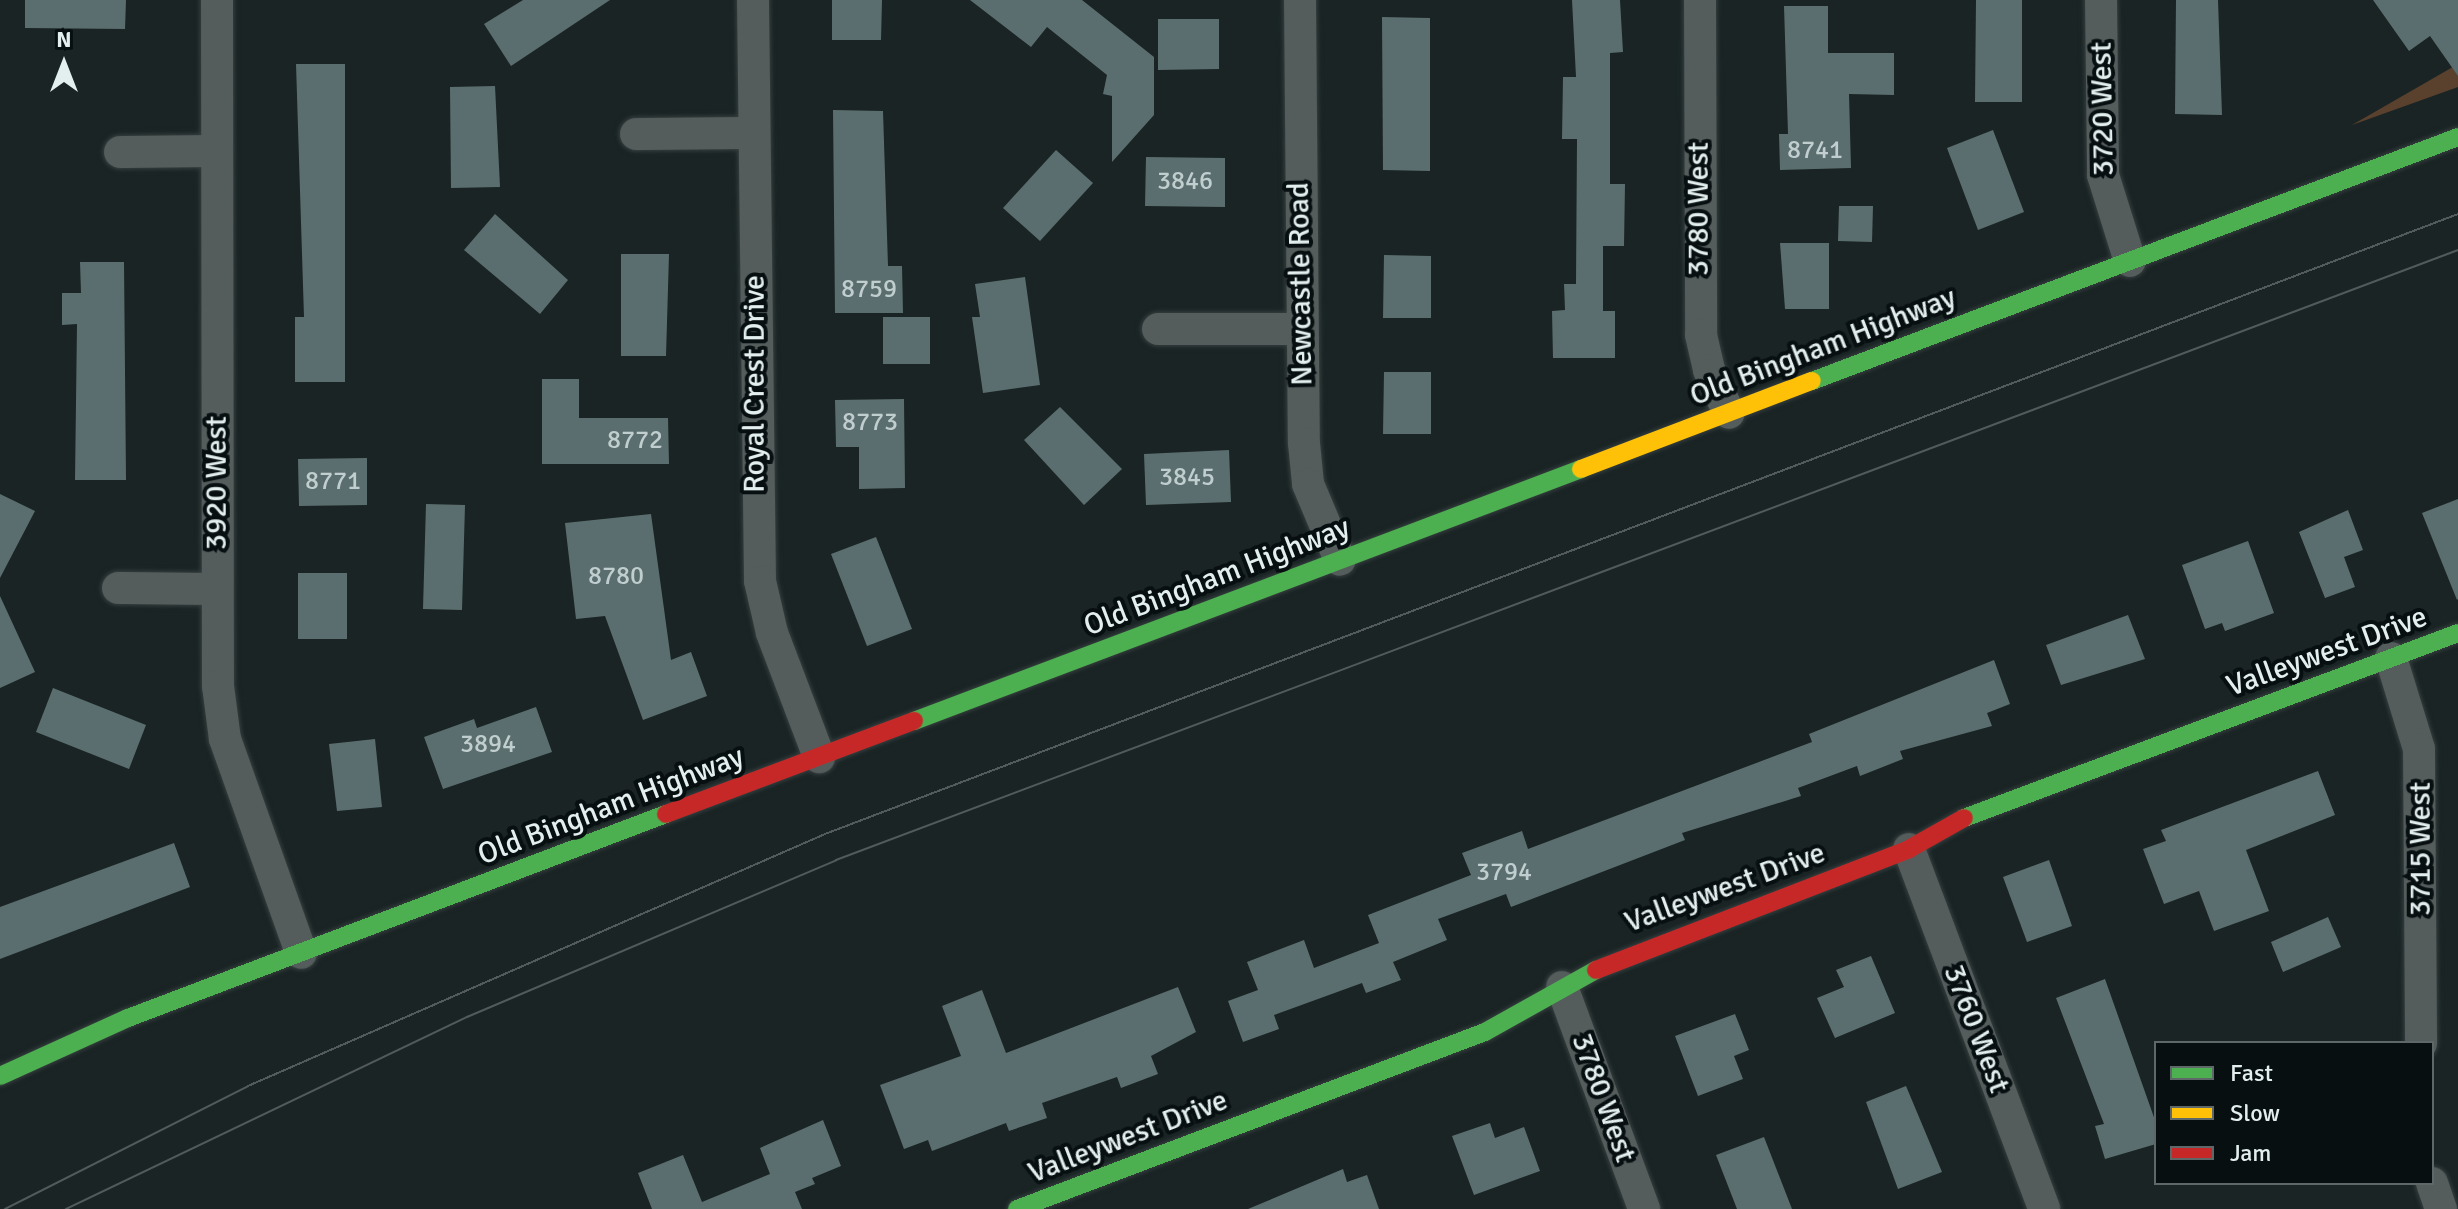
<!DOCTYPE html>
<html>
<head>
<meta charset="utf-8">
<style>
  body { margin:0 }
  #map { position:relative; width:2458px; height:1209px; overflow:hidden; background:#1a2424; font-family:Signika,sans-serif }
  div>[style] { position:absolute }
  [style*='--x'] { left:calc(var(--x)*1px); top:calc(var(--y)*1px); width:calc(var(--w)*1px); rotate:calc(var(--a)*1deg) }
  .green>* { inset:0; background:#59412e }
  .building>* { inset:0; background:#5b6e6f }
  .roads { filter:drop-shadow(0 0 2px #363e3e) drop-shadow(0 0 2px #363e3e) }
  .street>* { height:32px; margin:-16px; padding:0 16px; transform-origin:16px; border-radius:16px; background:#545c5c }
  .fast>* { height:18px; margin:-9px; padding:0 9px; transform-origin:9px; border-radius:9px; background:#4caf50 }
  .slow>* { height:18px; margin:-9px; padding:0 9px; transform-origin:9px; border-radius:9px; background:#ffc107 }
  .jam>* { height:18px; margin:-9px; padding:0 9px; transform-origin:9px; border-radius:9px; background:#c62828 }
  .tram>* { height:2px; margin:-1px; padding:0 1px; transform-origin:1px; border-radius:1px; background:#525a5b }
  span { translate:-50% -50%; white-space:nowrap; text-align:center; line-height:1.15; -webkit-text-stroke:8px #070f10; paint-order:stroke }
  .number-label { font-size:26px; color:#c1cecf }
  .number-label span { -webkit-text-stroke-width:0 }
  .street-label { font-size:30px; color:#e3eeef }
  .legend { position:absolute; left:2154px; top:1041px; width:280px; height:144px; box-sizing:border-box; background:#070f10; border:2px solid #5f6869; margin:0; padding:10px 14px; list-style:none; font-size:24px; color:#e3eeef }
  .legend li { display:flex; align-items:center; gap:16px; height:40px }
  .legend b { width:40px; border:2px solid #5f6869 }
  .north { position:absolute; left:24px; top:24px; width:80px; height:80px; -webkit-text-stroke:6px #070f10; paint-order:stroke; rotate:0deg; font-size:22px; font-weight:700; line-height:32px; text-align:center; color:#e3eeef }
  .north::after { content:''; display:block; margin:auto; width:28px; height:36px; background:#e3eeef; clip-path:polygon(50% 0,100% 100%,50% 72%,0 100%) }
</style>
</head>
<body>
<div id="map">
  <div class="green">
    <div style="clip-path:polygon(2458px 64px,2458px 87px,2352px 125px)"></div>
  </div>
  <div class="building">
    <div style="clip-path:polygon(25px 0,126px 0,125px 29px,25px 28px)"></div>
    <div style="clip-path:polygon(523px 0,610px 0,511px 66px,484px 24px)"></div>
    <div style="clip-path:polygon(832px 0,882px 0,881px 40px,832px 40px)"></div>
    <div style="clip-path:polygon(970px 0,1082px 0,1154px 57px,1154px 115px,1112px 162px,1112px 96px,1103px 94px,1107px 75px,1047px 27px,1031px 47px)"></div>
    <div style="clip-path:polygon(1572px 0,1620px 0,1623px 52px,1610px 53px,1610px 184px,1625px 184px,1624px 246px,1603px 246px,1603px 311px,1615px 311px,1615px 358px,1553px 358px,1552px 311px,1565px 310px,1564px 284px,1576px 284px,1577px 139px,1562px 139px,1563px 77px,1576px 77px)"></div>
    <div style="clip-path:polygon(1976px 0,2022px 0,2022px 102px,1975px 102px)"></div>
    <div style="clip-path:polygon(2176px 0,2218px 0,2222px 115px,2175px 114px)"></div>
    <div style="clip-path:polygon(2373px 0,2458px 0,2458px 76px,2430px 36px,2409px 51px)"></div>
    <div style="clip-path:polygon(1784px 6px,1828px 6px,1828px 53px,1894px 53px,1894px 95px,1849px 94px,1851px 168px,1780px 170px,1779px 134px,1788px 134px)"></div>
    <div style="clip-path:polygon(1382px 17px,1430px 18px,1430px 171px,1383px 170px)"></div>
    <div style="clip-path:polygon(1158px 19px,1219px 19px,1219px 69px,1158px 70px)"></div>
    <div style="clip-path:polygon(296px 64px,345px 64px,345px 382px,295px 382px,295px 317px,304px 317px)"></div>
    <div style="clip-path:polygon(495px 86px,500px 187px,451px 188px,450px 87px)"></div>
    <div style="clip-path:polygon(833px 110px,883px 111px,888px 266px,902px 266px,903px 313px,835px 313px)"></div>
    <div style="clip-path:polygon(1993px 130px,2024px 212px,1978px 230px,1947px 148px)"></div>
    <div style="clip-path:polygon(1056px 150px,1093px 183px,1040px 241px,1003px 208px)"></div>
    <div style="clip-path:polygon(1146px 157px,1225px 158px,1225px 207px,1145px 206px)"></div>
    <div style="clip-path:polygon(1839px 206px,1873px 206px,1872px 242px,1838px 241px)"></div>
    <div style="clip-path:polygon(495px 214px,568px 280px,540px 314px,464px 250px)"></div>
    <div style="clip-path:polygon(1780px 243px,1829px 243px,1829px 309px,1785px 309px)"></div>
    <div style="clip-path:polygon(621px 254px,669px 254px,666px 356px,621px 356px)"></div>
    <div style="clip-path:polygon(1384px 255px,1431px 256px,1431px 318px,1383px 318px)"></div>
    <div style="clip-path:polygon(80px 262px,124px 262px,126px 480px,75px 480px,77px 324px,62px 325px,62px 293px,81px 293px)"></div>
    <div style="clip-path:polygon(1025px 277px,1040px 385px,983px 393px,972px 317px,980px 317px,975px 284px)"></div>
    <div style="clip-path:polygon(883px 317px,930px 317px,930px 364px,883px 364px)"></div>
    <div style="clip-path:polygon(1384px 372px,1431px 372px,1431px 434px,1383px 434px)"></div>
    <div style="clip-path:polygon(542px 379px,579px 379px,579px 418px,668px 418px,669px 464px,542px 464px)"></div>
    <div style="clip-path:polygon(904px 399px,905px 488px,859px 489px,859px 447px,836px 447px,835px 400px)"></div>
    <div style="clip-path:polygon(1060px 407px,1122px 469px,1084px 505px,1024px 440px)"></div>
    <div style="clip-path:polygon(1229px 450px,1231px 502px,1146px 505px,1144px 454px)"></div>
    <div style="clip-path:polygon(367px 458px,367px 505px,299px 506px,298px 459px)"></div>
    <div style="clip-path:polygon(0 494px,35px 511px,0 578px)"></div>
    <div style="clip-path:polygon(2458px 499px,2458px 599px,2457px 600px,2422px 513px)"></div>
    <div style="clip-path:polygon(426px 504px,465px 505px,462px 610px,423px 609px)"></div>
    <div style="clip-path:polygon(2348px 510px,2363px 550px,2344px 557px,2355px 587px,2325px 598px,2299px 532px)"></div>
    <div style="clip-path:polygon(651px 514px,671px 660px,691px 652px,707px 696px,643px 720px,605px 616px,576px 619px,565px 523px)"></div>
    <div style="clip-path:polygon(876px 537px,912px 629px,867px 646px,831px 554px)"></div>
    <div style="clip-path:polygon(2248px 541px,2274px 613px,2225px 631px,2222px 623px,2205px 629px,2182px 565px)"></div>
    <div style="clip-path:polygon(298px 573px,347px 573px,347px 639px,298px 639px)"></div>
    <div style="clip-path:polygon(0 596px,35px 672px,0 688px)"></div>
    <div style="clip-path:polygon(2128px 615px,2145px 659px,2061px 685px,2046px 645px)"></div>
    <div style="clip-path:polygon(1994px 660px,2010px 704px,1987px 713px,1992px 726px,1900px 751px,1903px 759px,1860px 776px,1857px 766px,1798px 788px,1801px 796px,1682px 833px,1685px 840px,1511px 907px,1506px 894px,1438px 919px,1447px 940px,1393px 962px,1401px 980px,1366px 993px,1362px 983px,1274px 1015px,1279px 1029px,1243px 1042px,1228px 1001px,1258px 990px,1247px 962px,1304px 940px,1314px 968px,1379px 943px,1368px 915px,1471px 875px,1462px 853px,1522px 831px,1528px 849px,1812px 742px,1809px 734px)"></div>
    <div style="clip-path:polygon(53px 688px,146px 725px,129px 769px,36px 732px)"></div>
    <div style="clip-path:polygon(536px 707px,552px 752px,443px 789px,424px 737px,474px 719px,477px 728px)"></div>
    <div style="clip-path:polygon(375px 739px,382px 807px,337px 811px,329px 744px)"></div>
    <div style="clip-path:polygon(2318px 771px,2335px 815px,2246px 850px,2269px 911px,2214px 931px,2199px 891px,2164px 904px,2143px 849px,2166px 841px,2161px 830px)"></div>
    <div style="clip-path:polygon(174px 843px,190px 887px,0 959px,0 907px)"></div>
    <div style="clip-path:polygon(2049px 860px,2072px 926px,2027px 942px,2003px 877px)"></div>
    <div style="clip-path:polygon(2328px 917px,2341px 947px,2283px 972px,2271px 942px)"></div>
    <div style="clip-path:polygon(1871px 956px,1895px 1013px,1835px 1038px,1817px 998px,1844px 987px,1836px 970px)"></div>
    <div style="clip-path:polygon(2105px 979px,2156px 1123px,2156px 1144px,2105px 1159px,2095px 1126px,2104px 1124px,2056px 998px)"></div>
    <div style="clip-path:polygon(1178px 987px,1196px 1032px,1151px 1056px,1158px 1074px,1121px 1088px,1117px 1077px,1042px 1103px,1047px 1118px,1009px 1131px,1006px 1123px,932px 1151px,928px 1140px,904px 1149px,880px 1085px,961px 1056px,942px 1006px,982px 990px,1006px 1053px)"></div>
    <div style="clip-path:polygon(1735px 1014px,1749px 1050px,1734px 1056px,1743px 1079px,1698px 1096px,1675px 1036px)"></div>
    <div style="clip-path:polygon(1906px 1086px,1942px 1172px,1898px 1189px,1866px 1102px)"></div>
    <div style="clip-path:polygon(823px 1120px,841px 1166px,812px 1178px,815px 1184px,795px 1192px,802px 1209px,652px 1209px,638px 1173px,683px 1155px,702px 1202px,770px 1174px,760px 1148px)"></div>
    <div style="clip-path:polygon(1490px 1123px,1495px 1138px,1524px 1127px,1540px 1171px,1474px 1195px,1452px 1136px)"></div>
    <div style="clip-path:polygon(1764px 1137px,1792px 1209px,1737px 1209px,1716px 1155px)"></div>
    <div style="clip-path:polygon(1343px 1169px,1347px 1182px,1367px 1175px,1379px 1209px,1248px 1209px)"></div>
  </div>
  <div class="roads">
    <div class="street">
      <div style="--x:217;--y:0;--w:686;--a:89.92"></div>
      <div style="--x:218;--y:686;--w:53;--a:82.5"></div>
      <div style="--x:225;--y:739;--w:227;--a:70.4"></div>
      <div style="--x:753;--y:0;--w:581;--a:89.31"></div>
      <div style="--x:760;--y:581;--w:53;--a:77"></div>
      <div style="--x:772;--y:633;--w:133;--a:69.2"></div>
      <div style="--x:1300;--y:0;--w:443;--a:89.5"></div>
      <div style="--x:1304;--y:443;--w:41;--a:84.4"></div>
      <div style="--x:1308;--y:484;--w:82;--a:67.2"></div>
      <div style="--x:1700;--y:0;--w:335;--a:89.8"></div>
      <div style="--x:1701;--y:335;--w:36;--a:77"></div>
      <div style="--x:1709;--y:370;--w:47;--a:65.1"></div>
      <div style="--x:2101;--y:0;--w:175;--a:89.3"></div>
      <div style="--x:2103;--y:175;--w:90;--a:72.6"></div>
      <div style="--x:636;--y:134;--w:117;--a:-0.5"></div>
      <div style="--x:120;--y:152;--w:97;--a:-0.6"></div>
      <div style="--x:1158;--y:329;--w:142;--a:0"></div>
      <div style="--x:118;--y:588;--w:99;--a:0.6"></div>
      <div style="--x:2391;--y:658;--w:95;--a:72.9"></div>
      <div style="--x:2419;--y:749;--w:294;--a:89.6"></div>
      <div style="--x:1909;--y:849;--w:384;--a:69.4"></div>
      <div style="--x:1562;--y:987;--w:237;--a:69.7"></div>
      <div style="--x:2432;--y:1183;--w:28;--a:71"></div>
    </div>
    <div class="fast">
      <div style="--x:1812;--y:381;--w:691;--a:-20.69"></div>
      <div style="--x:914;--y:721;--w:713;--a:-20.7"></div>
      <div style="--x:1964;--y:818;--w:528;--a:-20.53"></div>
      <div style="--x:0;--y:1076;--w:141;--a:-24.4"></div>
      <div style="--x:128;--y:1018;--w:575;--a:-20.77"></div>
      <div style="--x:1017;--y:1209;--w:500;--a:-20.72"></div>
      <div style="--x:1485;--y:1032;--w:127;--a:-29.2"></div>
    </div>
    <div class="slow">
      <div style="--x:1581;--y:469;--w:247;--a:-20.9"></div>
    </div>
    <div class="jam">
      <div style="--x:666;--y:814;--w:265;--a:-20.6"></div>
      <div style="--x:1596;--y:970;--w:336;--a:-21.1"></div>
      <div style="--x:1909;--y:849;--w:63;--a:-29.4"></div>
    </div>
  </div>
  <div class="tram">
    <div style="--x:5;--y:1209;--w:272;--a:-26.8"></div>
    <div style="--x:248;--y:1086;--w:630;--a:-23.59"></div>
    <div style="--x:825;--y:834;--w:1747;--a:-20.79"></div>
    <div style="--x:66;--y:1209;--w:445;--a:-25.6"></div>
    <div style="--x:467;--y:1017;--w:401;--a:-23"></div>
    <div style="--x:836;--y:860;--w:1733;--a:-20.61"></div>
  </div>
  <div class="number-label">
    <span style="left:1815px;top:151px">8741</span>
    <span style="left:1185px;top:182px">3846</span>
    <span style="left:869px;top:290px">8759</span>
    <span style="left:870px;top:423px">8773</span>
    <span style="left:635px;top:441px">8772</span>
    <span style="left:1187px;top:478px">3845</span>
    <span style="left:333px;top:482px">8771</span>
    <span style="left:616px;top:577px">8780</span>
    <span style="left:488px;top:745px">3894</span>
    <span style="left:1504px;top:873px">3794</span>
  </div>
  <div class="street-label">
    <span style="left:2103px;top:109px;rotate:-91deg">3720 West</span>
    <span style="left:1699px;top:209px;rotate:-90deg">3780 West</span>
    <span style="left:1301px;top:284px;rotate:-91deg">Newcastle Road</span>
    <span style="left:1823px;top:347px;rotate:-21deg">Old Bingham Highway</span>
    <span style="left:755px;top:384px;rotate:-90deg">Royal Crest Drive</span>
    <span style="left:217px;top:483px;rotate:-90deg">3920 West</span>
    <span style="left:1217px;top:577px;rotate:-21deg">Old Bingham Highway</span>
    <span style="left:2327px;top:652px;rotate:-20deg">Valleywest Drive</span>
    <span style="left:611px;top:806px;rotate:-21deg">Old Bingham Highway</span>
    <span style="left:2421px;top:849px;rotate:-90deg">3715 West</span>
    <span style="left:1725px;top:888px;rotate:-20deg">Valleywest Drive</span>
    <span style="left:1976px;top:1029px;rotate:69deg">3760 West</span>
    <span style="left:1603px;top:1098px;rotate:70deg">3780 West</span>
    <span style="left:1128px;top:1137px;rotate:-21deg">Valleywest Drive</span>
  </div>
  <ul class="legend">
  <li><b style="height:10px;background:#4caf50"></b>Fast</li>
  <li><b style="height:10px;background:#ffc107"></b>Slow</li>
  <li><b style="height:10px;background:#c62828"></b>Jam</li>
  </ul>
  <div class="north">N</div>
</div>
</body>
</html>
